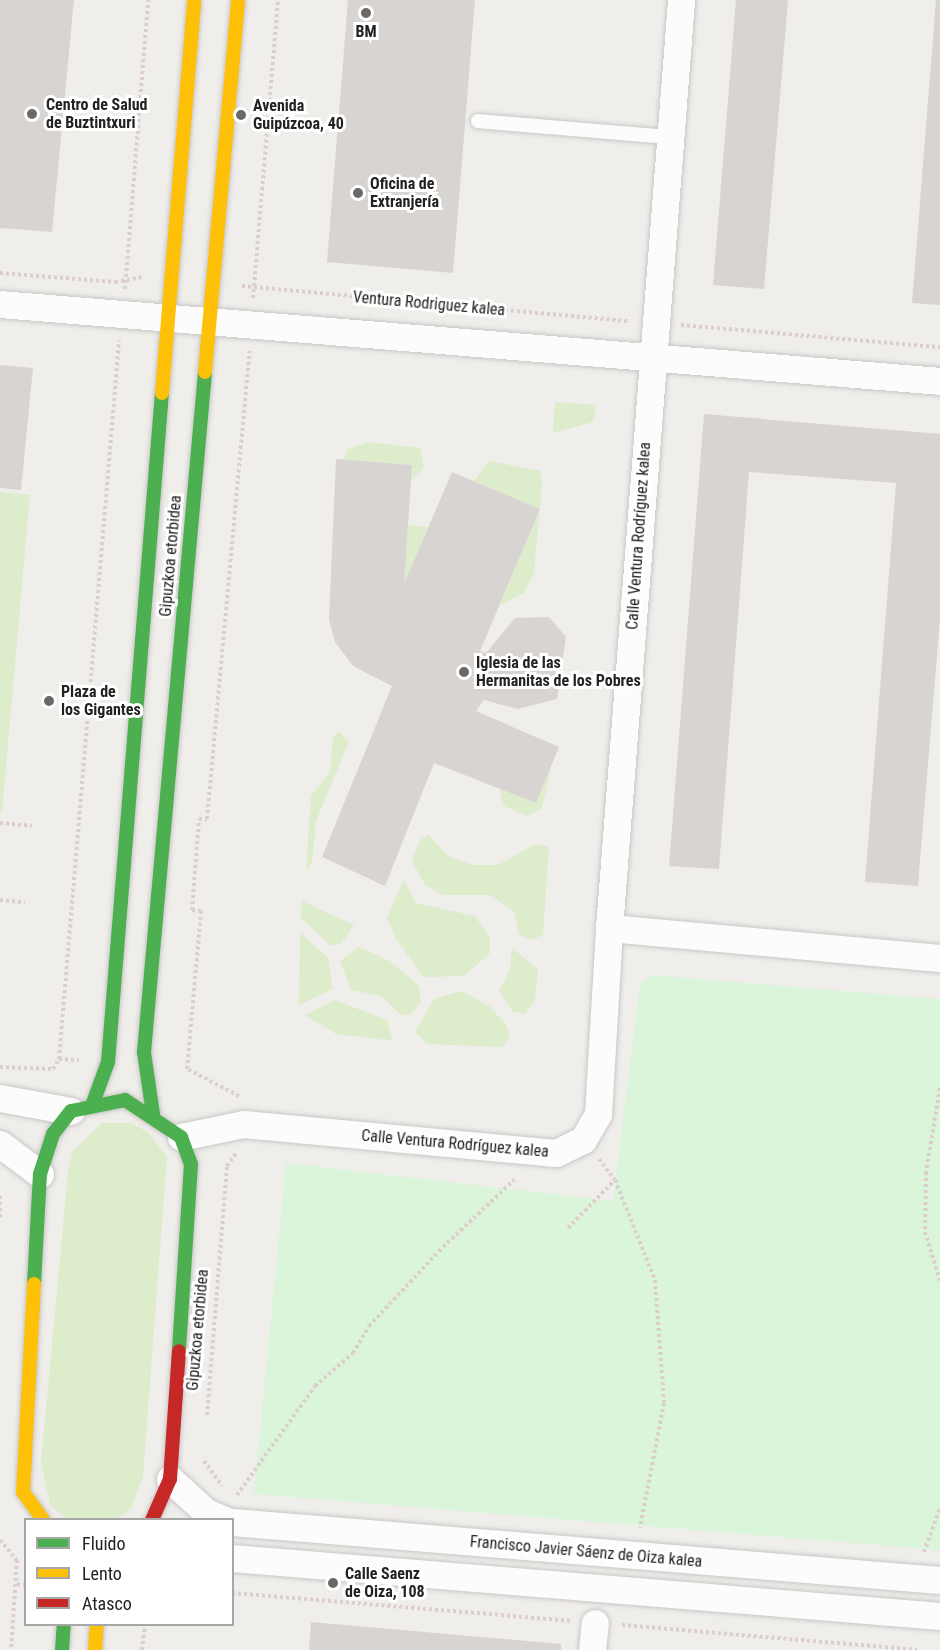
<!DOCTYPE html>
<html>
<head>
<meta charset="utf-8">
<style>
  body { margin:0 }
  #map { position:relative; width:940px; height:1650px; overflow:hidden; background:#f0eeeb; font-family:"Roboto Condensed",sans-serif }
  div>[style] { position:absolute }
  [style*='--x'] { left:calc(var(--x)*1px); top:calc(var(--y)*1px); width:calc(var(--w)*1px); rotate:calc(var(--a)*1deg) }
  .grass>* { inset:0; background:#ddeccb }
  .park>* { inset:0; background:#daf5da }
  .building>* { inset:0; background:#d7d4d2 }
  .path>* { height:4px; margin-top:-2px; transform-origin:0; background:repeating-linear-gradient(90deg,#dccecd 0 3px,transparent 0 6px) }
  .roads { filter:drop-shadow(0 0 2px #c9c8c7) drop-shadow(0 0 2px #c9c8c7) }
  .lane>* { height:14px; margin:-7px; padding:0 7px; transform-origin:7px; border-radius:7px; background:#fdfcfc }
  .street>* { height:27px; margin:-13.5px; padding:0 13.5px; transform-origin:13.5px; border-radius:13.5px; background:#fdfcfc }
  .fast>* { height:14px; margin:-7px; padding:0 7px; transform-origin:7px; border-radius:7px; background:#4caf50 }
  .slow>* { height:14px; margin:-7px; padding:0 7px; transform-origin:7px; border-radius:7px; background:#ffc107 }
  .jam>* { height:14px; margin:-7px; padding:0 7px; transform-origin:7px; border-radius:7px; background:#c62828 }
  .dots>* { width:16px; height:16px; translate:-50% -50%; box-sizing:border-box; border:3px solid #fff; border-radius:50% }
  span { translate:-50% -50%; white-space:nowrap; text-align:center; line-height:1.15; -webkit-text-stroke:6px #fff; paint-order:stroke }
  .poi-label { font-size:16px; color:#222; font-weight:700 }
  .left { translate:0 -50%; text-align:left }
  .street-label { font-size:16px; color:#222 }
  .legend { position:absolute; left:24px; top:1518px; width:210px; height:108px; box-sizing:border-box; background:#fff; border:2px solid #a7a7a7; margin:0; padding:8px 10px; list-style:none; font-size:18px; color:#222 }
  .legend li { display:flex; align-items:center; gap:12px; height:30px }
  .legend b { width:30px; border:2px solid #a7a7a7 }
</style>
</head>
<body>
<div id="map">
  <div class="grass">
    <div style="clip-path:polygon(555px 402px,596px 405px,593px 422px,553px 433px)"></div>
    <div style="clip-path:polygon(368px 442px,420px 448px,424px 468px,411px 480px,412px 465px,343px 460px,348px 449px)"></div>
    <div style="clip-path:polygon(489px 461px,540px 471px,542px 486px,534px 573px,524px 593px,500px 605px,540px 509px,474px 481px)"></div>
    <div style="clip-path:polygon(0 492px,30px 495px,2px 813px,0 813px)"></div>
    <div style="clip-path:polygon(408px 525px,428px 527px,404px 584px)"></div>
    <div style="clip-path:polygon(340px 732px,349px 742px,316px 821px,312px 863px,306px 871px,311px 796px,330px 772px,333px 736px)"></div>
    <div style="clip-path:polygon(551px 767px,542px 808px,527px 816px,504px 806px,499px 788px,536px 803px)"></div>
    <div style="clip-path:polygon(429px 835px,448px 856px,473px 865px,498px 865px,536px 844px,549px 847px,543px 935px,531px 940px,519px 935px,514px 912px,491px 895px,443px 895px,425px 885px,412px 861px,420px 840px)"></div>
    <div style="clip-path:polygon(404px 879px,416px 903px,475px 916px,490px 938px,490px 953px,464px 976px,423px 977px,395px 937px,387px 918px)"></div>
    <div style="clip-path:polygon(302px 901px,354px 925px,341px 944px,331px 946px,301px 918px)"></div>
    <div style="clip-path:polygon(300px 932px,328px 958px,333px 989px,299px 1005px)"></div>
    <div style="clip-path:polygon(359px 947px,390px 961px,419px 986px,421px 1002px,411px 1014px,401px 1015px,381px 996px,351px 990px,340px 961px)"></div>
    <div style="clip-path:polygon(512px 948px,538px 969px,535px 1001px,525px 1014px,513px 1012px,499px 991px,510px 969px)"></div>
    <div style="clip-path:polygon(461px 991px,489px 1006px,505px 1023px,510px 1035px,503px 1047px,427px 1044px,415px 1032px,434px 999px)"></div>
    <div style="clip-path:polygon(335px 1000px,387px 1020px,393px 1041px,336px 1034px,305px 1015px)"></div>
    <div style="clip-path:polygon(102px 1123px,132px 1123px,149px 1133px,167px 1157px,143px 1476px,132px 1507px,118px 1519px,67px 1519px,50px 1505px,41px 1462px,68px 1172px,72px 1152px)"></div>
  </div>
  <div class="park">
    <div style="clip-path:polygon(652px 975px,940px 999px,940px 1550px,254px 1494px,286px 1163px,613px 1201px,640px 984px)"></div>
  </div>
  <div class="building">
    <div style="clip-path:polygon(0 0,74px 0,52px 232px,0 228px)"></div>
    <div style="clip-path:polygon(348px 0,475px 0,453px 273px,327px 262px)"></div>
    <div style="clip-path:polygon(736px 0,788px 0,764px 289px,713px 285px)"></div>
    <div style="clip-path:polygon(936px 0,940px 0,940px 305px,912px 303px)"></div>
    <div style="clip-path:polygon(0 365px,33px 368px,21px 490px,0 488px)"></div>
    <div style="clip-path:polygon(704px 414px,940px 434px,940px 619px,918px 886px,865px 882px,896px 483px,749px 472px,719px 869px,669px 866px)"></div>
    <div style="clip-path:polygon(336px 459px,412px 465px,404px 584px,452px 472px,540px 509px,480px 651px,486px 653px,515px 618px,549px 617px,566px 637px,557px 699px,518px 709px,484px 700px,476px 711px,559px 747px,536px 803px,434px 763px,385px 886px,322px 857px,392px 686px,353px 666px,335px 642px,329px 620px)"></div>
    <div style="clip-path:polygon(311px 1622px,561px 1644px,561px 1650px,309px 1650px)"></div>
  </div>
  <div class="path">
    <div style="--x:0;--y:273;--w:115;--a:4.5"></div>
    <div style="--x:115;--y:282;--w:27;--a:-10"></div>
    <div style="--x:242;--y:286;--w:388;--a:5.2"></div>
    <div style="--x:125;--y:289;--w:290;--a:-85.4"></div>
    <div style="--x:253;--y:298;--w:299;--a:-85.2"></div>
    <div style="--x:681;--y:325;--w:260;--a:4.9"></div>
    <div style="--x:0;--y:823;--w:32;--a:5"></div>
    <div style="--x:0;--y:900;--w:25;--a:5"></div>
    <div style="--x:59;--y:1059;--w:20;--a:3"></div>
    <div style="--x:0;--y:1067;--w:53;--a:2.2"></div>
    <div style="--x:53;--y:1069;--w:12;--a:-59"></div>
    <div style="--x:59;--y:1059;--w:721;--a:-85.22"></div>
    <div style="--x:940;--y:1088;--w:85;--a:99.5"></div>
    <div style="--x:926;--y:1172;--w:60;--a:91"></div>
    <div style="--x:925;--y:1232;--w:51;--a:73"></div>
    <div style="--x:239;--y:1096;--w:59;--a:-152.6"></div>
    <div style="--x:187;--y:1069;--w:159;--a:-84.9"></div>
    <div style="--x:201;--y:911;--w:9;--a:-174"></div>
    <div style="--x:192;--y:910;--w:91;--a:-85.6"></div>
    <div style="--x:199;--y:819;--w:8;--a:0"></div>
    <div style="--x:207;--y:819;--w:470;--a:-84.8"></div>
    <div style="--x:599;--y:1159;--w:26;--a:53"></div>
    <div style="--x:615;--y:1180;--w:108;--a:68.2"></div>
    <div style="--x:655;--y:1280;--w:123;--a:85.8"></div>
    <div style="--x:664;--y:1403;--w:127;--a:100.9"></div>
    <div style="--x:0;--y:1196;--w:21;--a:90"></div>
    <div style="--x:568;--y:1228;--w:67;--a:-45.6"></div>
    <div style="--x:207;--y:1415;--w:250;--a:-85.4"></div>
    <div style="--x:227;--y:1166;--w:16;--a:-55"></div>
    <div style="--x:204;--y:1461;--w:31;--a:54"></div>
    <div style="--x:237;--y:1495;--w:134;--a:-54.4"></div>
    <div style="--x:315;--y:1386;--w:50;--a:-41"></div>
    <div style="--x:353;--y:1353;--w:31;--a:-59"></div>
    <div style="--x:369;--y:1326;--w:108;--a:-46.9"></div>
    <div style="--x:443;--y:1247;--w:98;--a:-43.3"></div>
    <div style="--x:0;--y:1540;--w:26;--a:50"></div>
    <div style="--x:17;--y:1560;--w:90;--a:93.8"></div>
    <div style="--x:924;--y:1552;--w:47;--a:-70"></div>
    <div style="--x:17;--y:1584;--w:9;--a:6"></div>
    <div style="--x:232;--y:1593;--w:339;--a:4.7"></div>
    <div style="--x:622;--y:1625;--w:296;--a:4.8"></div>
    <div style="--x:142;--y:1650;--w:26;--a:-83"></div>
  </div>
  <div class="roads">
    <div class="lane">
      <div style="--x:478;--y:121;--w:193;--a:4.8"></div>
    </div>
    <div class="street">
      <div style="--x:0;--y:304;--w:943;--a:4.68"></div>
      <div style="--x:609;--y:928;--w:931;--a:-85.56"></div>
      <div style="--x:0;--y:1098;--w:72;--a:10.4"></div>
      <div style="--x:181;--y:1137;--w:63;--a:-11.8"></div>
      <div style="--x:243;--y:1124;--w:314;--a:5.3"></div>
      <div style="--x:556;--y:1153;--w:30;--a:-26"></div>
      <div style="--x:583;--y:1140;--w:30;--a:-60"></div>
      <div style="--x:598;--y:1114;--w:186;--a:-86.6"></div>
      <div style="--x:609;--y:928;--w:332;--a:5.2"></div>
      <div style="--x:0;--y:1144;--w:50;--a:36.9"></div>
      <div style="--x:170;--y:1479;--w:49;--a:42.5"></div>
      <div style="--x:206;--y:1512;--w:21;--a:23"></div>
      <div style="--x:232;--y:1522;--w:710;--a:4.68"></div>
      <div style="--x:232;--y:1558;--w:710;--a:4.68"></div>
      <div style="--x:592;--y:1650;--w:27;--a:-84"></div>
    </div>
    <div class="fast">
      <div style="--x:93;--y:1103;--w:44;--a:-69.9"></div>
      <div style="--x:108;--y:1062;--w:671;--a:-85.39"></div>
      <div style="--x:153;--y:1114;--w:63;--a:-98.3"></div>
      <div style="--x:144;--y:1052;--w:683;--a:-84.87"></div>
      <div style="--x:34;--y:1284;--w:110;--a:-86.9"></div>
      <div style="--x:40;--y:1174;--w:42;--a:-72"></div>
      <div style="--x:53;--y:1134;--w:29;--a:-52"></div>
      <div style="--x:71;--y:1111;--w:55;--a:-11.5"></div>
      <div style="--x:125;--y:1100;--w:67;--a:33.5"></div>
      <div style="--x:181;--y:1137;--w:29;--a:70"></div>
      <div style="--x:191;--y:1164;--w:187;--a:93.7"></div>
      <div style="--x:62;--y:1650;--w:26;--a:-86"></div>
    </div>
    <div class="slow">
      <div style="--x:205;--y:372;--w:373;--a:-84.9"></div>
      <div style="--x:162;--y:393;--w:394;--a:-85.3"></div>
      <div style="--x:34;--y:1284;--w:208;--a:93"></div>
      <div style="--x:23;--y:1492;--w:34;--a:54"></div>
      <div style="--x:95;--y:1650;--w:26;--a:-86"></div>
    </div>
    <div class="jam">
      <div style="--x:152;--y:1520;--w:45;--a:-66.3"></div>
      <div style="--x:170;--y:1479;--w:128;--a:-86"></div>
    </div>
  </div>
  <div class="dots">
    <div style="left:366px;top:13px;background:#6a6968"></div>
    <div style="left:32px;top:114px;background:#6a6968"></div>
    <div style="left:241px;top:115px;background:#6a6968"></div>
    <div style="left:358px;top:193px;background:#6a6968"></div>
    <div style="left:464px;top:672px;background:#6a6968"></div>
    <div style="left:49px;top:701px;background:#6a6968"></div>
    <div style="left:333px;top:1583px;background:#6a6968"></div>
  </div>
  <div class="poi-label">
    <span style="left:366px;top:32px">BM</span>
    <span class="left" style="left:46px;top:114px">Centro de Salud<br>de Buztintxuri</span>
    <span class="left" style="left:253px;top:115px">Avenida<br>Guipúzcoa, 40</span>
    <span class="left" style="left:370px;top:193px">Oficina de<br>Extranjería</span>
    <span class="left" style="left:476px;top:672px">Iglesia de las<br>Hermanitas de los Pobres</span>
    <span class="left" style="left:61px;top:701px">Plaza de<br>los Gigantes</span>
    <span class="left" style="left:345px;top:1583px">Calle Saenz<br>de Oiza, 108</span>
  </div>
  <div class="street-label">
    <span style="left:429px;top:304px;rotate:5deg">Ventura Rodriguez kalea</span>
    <span style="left:639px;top:536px;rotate:-86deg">Calle Ventura Rodríguez kalea</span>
    <span style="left:171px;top:556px;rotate:-85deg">Gipuzkoa etorbidea</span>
    <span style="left:455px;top:1144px;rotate:5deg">Calle Ventura Rodríguez kalea</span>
    <span style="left:198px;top:1330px;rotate:-85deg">Gipuzkoa etorbidea</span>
    <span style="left:586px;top:1552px;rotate:5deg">Francisco Javier Sáenz de Oiza kalea</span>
  </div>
  <ul class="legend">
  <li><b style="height:8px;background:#4caf50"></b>Fluido</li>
  <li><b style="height:8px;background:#ffc107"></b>Lento</li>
  <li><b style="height:8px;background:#c62828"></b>Atasco</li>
  </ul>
</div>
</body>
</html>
